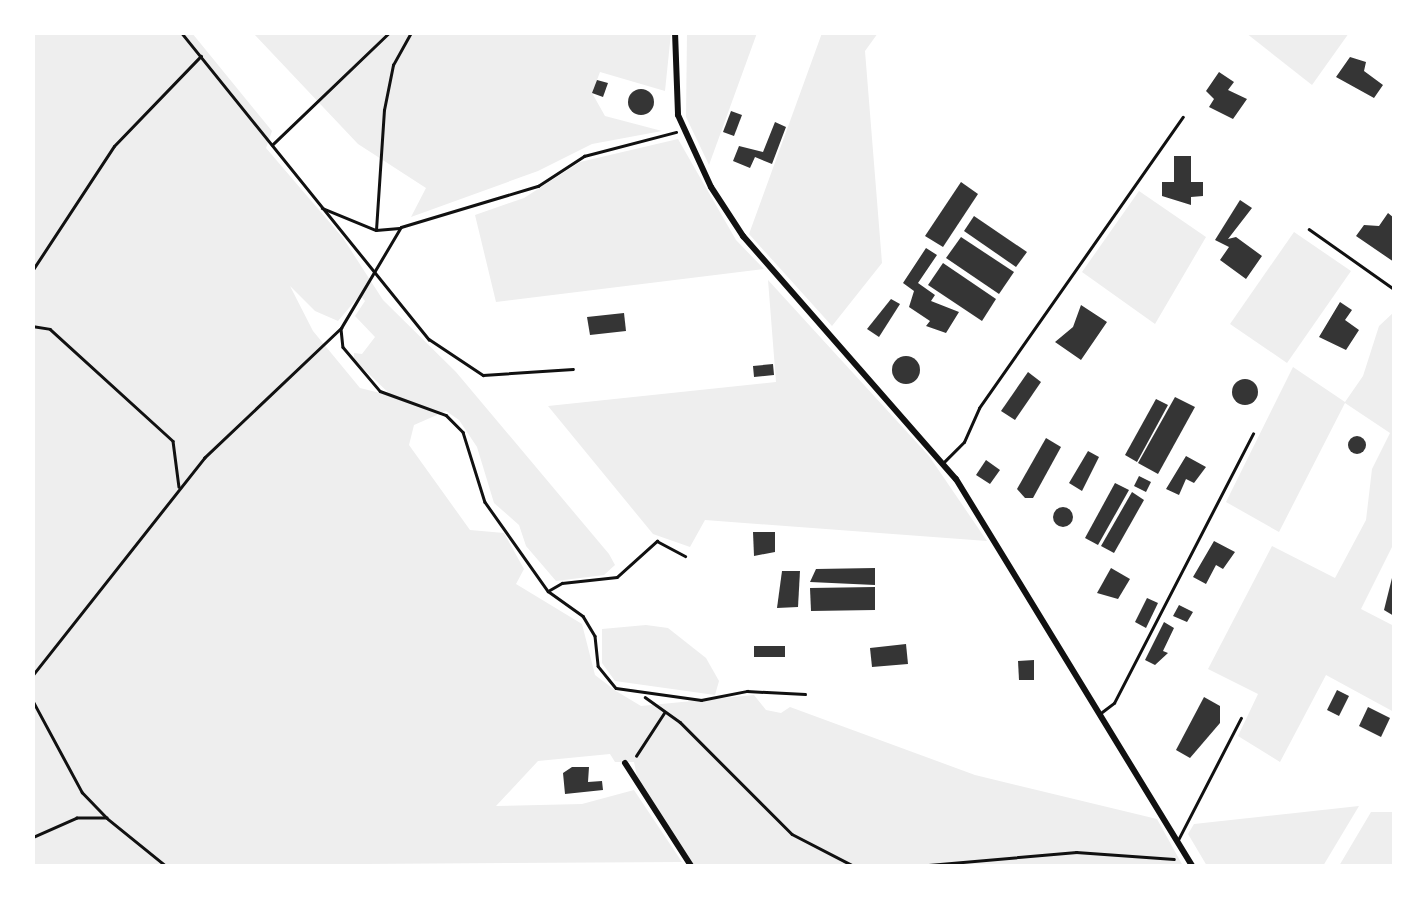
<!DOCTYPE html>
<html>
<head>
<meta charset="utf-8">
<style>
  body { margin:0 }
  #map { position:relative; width:1427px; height:899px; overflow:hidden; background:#fff; font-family:Jost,sans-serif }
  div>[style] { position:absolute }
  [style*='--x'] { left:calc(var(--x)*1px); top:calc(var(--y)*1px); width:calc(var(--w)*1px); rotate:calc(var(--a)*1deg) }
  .green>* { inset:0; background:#eee }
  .building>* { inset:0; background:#353535 }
  .round { border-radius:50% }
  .path>* { height:2.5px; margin:-1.25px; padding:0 1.25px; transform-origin:1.25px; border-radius:1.25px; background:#111 }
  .service>* { height:2.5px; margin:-1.25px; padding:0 1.25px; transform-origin:1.25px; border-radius:1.25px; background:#111 }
  .minor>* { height:6px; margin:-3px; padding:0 3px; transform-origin:3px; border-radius:3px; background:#111 }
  span { translate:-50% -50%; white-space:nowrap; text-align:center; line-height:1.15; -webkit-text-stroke:8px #fff; paint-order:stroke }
  .frame { position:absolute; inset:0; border:35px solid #fff; pointer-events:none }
</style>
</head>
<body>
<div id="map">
  <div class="green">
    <div style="clip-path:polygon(evenodd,32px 33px,192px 33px,272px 131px,266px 148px,343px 238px,383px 300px,456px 372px,609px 554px,615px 565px,604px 575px,556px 581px,526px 546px,519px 525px,494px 503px,477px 447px,459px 420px,446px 411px,414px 425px,409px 445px,470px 530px,504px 533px,524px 569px,516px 584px,582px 624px,595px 675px,616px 691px,641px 706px,754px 695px,766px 710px,781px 713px,790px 707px,975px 775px,1157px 819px,1183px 866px,694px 866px,638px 781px,634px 762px,615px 762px,610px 754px,538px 761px,496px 806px,582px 804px,634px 790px,682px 862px,33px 866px,32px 33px,290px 286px,315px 311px,338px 321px,360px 295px,365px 301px,355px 316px,375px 337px,362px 354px,354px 353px,354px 360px,392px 396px,360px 388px,313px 331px,290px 286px)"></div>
    <div style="clip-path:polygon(253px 33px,671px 33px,665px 91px,600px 72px,592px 93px,605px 116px,662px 131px,592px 144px,538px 171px,411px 217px,426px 188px,358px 144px)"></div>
    <div style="clip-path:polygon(687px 33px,757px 33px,709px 165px,686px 117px)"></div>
    <div style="clip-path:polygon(822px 33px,878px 33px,865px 51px,882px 263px,832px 326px,749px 234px)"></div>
    <div style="clip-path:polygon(1246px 33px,1349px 33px,1312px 85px)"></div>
    <div style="clip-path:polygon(678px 139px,736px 240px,764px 269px,496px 302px,475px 215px,524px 198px,580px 162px)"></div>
    <div style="clip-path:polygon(1139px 191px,1206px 237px,1155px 324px,1082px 272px)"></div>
    <div style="clip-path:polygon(1294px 232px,1351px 271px,1287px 363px,1230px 324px)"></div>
    <div style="clip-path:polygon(768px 280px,929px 456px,987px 541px,705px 520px,690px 547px,653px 534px,548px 406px,776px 382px)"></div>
    <div style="clip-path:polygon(1394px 312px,1394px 543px,1361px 609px,1394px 626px,1394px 712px,1326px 675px,1280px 762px,1238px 736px,1258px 694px,1208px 669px,1272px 546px,1335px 578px,1366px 520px,1372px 469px,1390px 433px,1345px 403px,1279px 532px,1226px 502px,1293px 367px,1345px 402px,1363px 376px,1379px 326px)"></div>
    <div style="clip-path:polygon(646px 625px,668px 628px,706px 658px,719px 681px,715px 695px,615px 681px,602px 663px,602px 629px)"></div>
    <div style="clip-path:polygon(1359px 806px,1323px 866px,1207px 866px,1188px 834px,1194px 824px)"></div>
    <div style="clip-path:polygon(1371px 812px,1394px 812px,1394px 866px,1339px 866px)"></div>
  </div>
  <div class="building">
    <div style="clip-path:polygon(1350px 57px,1366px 62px,1364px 71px,1383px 85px,1374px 98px,1336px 77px)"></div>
    <div style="clip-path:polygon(1219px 72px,1234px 82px,1228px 90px,1247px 99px,1233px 119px,1209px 107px,1214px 99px,1206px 91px)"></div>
    <div style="clip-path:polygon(597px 80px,608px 83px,603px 97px,592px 93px)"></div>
    <div class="round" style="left:628px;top:89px;width:26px;height:26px"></div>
    <div style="clip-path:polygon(731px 111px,742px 115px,734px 136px,723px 132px)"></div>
    <div style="clip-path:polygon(775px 122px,786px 127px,772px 164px,755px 157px,750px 168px,733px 161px,739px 146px,763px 152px)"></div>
    <div style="clip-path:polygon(1174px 156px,1191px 156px,1191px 182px,1203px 182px,1203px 196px,1191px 197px,1191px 205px,1162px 196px,1162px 182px,1174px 182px)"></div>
    <div style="clip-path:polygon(961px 182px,978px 194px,943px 247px,925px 236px)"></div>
    <div style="clip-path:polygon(1240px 200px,1252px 208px,1228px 239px,1236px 237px,1262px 256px,1246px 279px,1220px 260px,1229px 247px,1215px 240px)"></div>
    <div style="clip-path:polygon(1388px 213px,1394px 218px,1394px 262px,1356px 236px,1364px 225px,1379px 226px)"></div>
    <div style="clip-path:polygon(974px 216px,1027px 252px,1016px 267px,964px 231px)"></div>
    <div style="clip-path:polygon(961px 237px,1014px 272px,999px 294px,946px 258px)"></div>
    <div style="clip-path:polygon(926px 248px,937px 255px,918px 283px,935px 295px,931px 301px,959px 312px,946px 333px,926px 326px,930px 321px,909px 307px,914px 291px,903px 283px)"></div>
    <div style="clip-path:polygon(943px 263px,996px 299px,982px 321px,928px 285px)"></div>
    <div style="clip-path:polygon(891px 299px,900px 304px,879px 337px,867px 329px)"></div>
    <div style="clip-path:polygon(1340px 302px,1352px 310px,1345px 320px,1359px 330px,1346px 350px,1319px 337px)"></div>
    <div style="clip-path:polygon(1081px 305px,1107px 322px,1081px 360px,1055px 342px,1073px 327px)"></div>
    <div style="clip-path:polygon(624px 313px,626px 331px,590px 335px,587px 317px)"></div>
    <div class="round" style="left:892px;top:356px;width:28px;height:28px"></div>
    <div style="clip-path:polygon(773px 364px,774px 375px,754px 377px,753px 366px)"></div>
    <div style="clip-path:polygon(1028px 372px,1041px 382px,1015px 420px,1001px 411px)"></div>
    <div class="round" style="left:1232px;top:379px;width:26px;height:26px"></div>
    <div style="clip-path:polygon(1175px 397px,1195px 407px,1158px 474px,1138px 463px)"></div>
    <div style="clip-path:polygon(1156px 399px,1168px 405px,1137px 462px,1125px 455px)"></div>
    <div class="round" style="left:1348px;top:436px;width:18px;height:18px"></div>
    <div style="clip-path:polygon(1046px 438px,1061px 447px,1033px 498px,1025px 498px,1017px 489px)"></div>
    <div style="clip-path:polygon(1088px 451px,1099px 457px,1082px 491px,1069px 483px)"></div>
    <div style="clip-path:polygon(1186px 456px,1206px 467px,1194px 483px,1186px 479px,1179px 495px,1166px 489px)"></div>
    <div style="clip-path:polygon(986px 460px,1000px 470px,990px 484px,976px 475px)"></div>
    <div style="clip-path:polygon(1139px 476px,1151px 482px,1146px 492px,1134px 486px)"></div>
    <div style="clip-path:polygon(1115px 483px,1129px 490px,1098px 545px,1085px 538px)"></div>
    <div style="clip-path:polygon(1132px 492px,1144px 500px,1114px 553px,1101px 546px)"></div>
    <div class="round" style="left:1053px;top:507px;width:20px;height:20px"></div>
    <div style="clip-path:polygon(753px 532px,775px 532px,775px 552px,754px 556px)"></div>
    <div style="clip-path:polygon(1214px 541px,1235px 552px,1223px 569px,1216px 565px,1206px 584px,1193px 577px)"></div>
    <div style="clip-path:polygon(875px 568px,875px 585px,810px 582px,816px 569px)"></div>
    <div style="clip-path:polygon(1111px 568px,1130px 579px,1118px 599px,1097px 593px)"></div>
    <div style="clip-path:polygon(1394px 570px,1394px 616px,1384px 610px)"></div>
    <div style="clip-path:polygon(782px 571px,800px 571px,798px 607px,777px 608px)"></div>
    <div style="clip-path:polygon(875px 587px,875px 610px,811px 611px,810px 588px)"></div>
    <div style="clip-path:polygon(1147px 598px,1158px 603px,1146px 628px,1135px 622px)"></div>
    <div style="clip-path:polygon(1179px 605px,1193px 612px,1187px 622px,1173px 616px)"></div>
    <div style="clip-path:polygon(1164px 622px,1174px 628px,1163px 651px,1168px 653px,1155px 665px,1145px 660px)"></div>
    <div style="clip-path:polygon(906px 644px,908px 664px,872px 667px,870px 648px)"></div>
    <div style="clip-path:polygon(754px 646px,785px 646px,785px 657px,754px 657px)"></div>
    <div style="clip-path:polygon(1034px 660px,1034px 680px,1019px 680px,1018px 661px)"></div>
    <div style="clip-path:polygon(1337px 690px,1349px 696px,1339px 716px,1327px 710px)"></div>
    <div style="clip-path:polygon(1204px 697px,1220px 706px,1220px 723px,1190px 758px,1176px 750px)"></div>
    <div style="clip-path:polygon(1368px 707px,1390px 718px,1381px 737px,1359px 726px)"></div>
    <div style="clip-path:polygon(572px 767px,589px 767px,588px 782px,602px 781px,603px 790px,565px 794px,563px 773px)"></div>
  </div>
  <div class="path">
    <div style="--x:181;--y:32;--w:395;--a:51.1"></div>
    <div style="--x:429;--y:339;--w:65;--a:33.7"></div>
    <div style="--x:483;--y:375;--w:90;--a:-3.8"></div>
    <div style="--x:272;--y:145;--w:163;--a:-43.8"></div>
    <div style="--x:322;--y:208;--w:58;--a:22.2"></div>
    <div style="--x:376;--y:230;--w:23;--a:-5"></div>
    <div style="--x:376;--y:230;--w:120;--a:-86.2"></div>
    <div style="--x:384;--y:110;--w:46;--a:-78.7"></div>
    <div style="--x:393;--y:65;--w:38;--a:-61"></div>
    <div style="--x:32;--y:271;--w:149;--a:-56.7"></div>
    <div style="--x:114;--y:146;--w:125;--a:-46"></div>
    <div style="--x:32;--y:326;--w:18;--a:9"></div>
    <div style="--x:50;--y:329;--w:166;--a:42.3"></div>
    <div style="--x:173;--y:441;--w:46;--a:82.6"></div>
    <div style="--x:341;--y:329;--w:18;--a:84"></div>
    <div style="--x:343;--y:347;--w:57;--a:49.9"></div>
    <div style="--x:380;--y:391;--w:70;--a:20"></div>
    <div style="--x:446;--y:415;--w:24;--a:45"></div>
    <div style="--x:463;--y:432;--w:73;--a:72.6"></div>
    <div style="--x:485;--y:502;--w:109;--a:54.7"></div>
    <div style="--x:548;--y:591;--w:43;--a:35.5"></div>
    <div style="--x:583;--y:616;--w:23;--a:59"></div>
    <div style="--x:595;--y:636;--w:30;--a:84"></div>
    <div style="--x:598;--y:666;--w:28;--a:51"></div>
    <div style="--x:616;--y:688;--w:86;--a:8"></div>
    <div style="--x:701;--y:700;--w:47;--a:-11.1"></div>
    <div style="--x:747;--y:691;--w:58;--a:3"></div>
    <div style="--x:548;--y:591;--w:16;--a:-30"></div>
    <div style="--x:562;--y:583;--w:55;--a:-6.2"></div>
    <div style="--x:617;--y:577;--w:54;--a:-42"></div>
    <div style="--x:657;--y:541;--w:32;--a:28"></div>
    <div style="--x:32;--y:676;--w:278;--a:-51.7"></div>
    <div style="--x:204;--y:458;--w:189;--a:-43.5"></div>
    <div style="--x:341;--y:328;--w:117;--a:-59.3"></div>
    <div style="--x:401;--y:227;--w:143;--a:-16.7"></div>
    <div style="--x:538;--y:186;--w:55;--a:-33.1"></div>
    <div style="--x:584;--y:156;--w:95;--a:-14.6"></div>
    <div style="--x:645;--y:697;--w:43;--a:35.5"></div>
    <div style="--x:680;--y:722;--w:158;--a:45"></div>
    <div style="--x:792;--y:834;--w:70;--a:27.3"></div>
    <div style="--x:32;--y:699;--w:106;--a:61.7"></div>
    <div style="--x:82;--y:792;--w:36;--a:46"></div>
    <div style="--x:107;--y:818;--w:30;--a:180"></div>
    <div style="--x:77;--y:818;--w:49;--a:156"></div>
    <div style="--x:636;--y:756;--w:51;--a:-56.9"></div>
    <div style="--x:108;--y:819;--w:75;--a:39"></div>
    <div style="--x:917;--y:866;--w:160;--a:-5"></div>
    <div style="--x:1076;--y:852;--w:98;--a:4.1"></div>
  </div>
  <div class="service">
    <div style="--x:1309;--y:229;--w:104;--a:35.2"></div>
    <div style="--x:944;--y:462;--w:28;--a:-45"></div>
    <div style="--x:964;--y:442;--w:37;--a:-66"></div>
    <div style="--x:979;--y:408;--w:355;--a:-55"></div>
    <div style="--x:1102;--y:712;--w:15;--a:-37"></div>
    <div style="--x:1114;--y:703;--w:303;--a:-62.7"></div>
    <div style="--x:1178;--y:840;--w:137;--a:-62.7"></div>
  </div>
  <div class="minor">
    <div style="--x:675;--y:32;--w:83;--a:87.9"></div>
    <div style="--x:678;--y:115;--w:79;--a:65.4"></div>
    <div style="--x:711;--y:187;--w:59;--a:56.9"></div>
    <div style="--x:743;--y:236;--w:323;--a:48.8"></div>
    <div style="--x:956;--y:479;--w:453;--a:58.6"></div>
    <div style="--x:625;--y:763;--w:122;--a:57.3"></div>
  </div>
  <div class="frame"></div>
</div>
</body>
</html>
